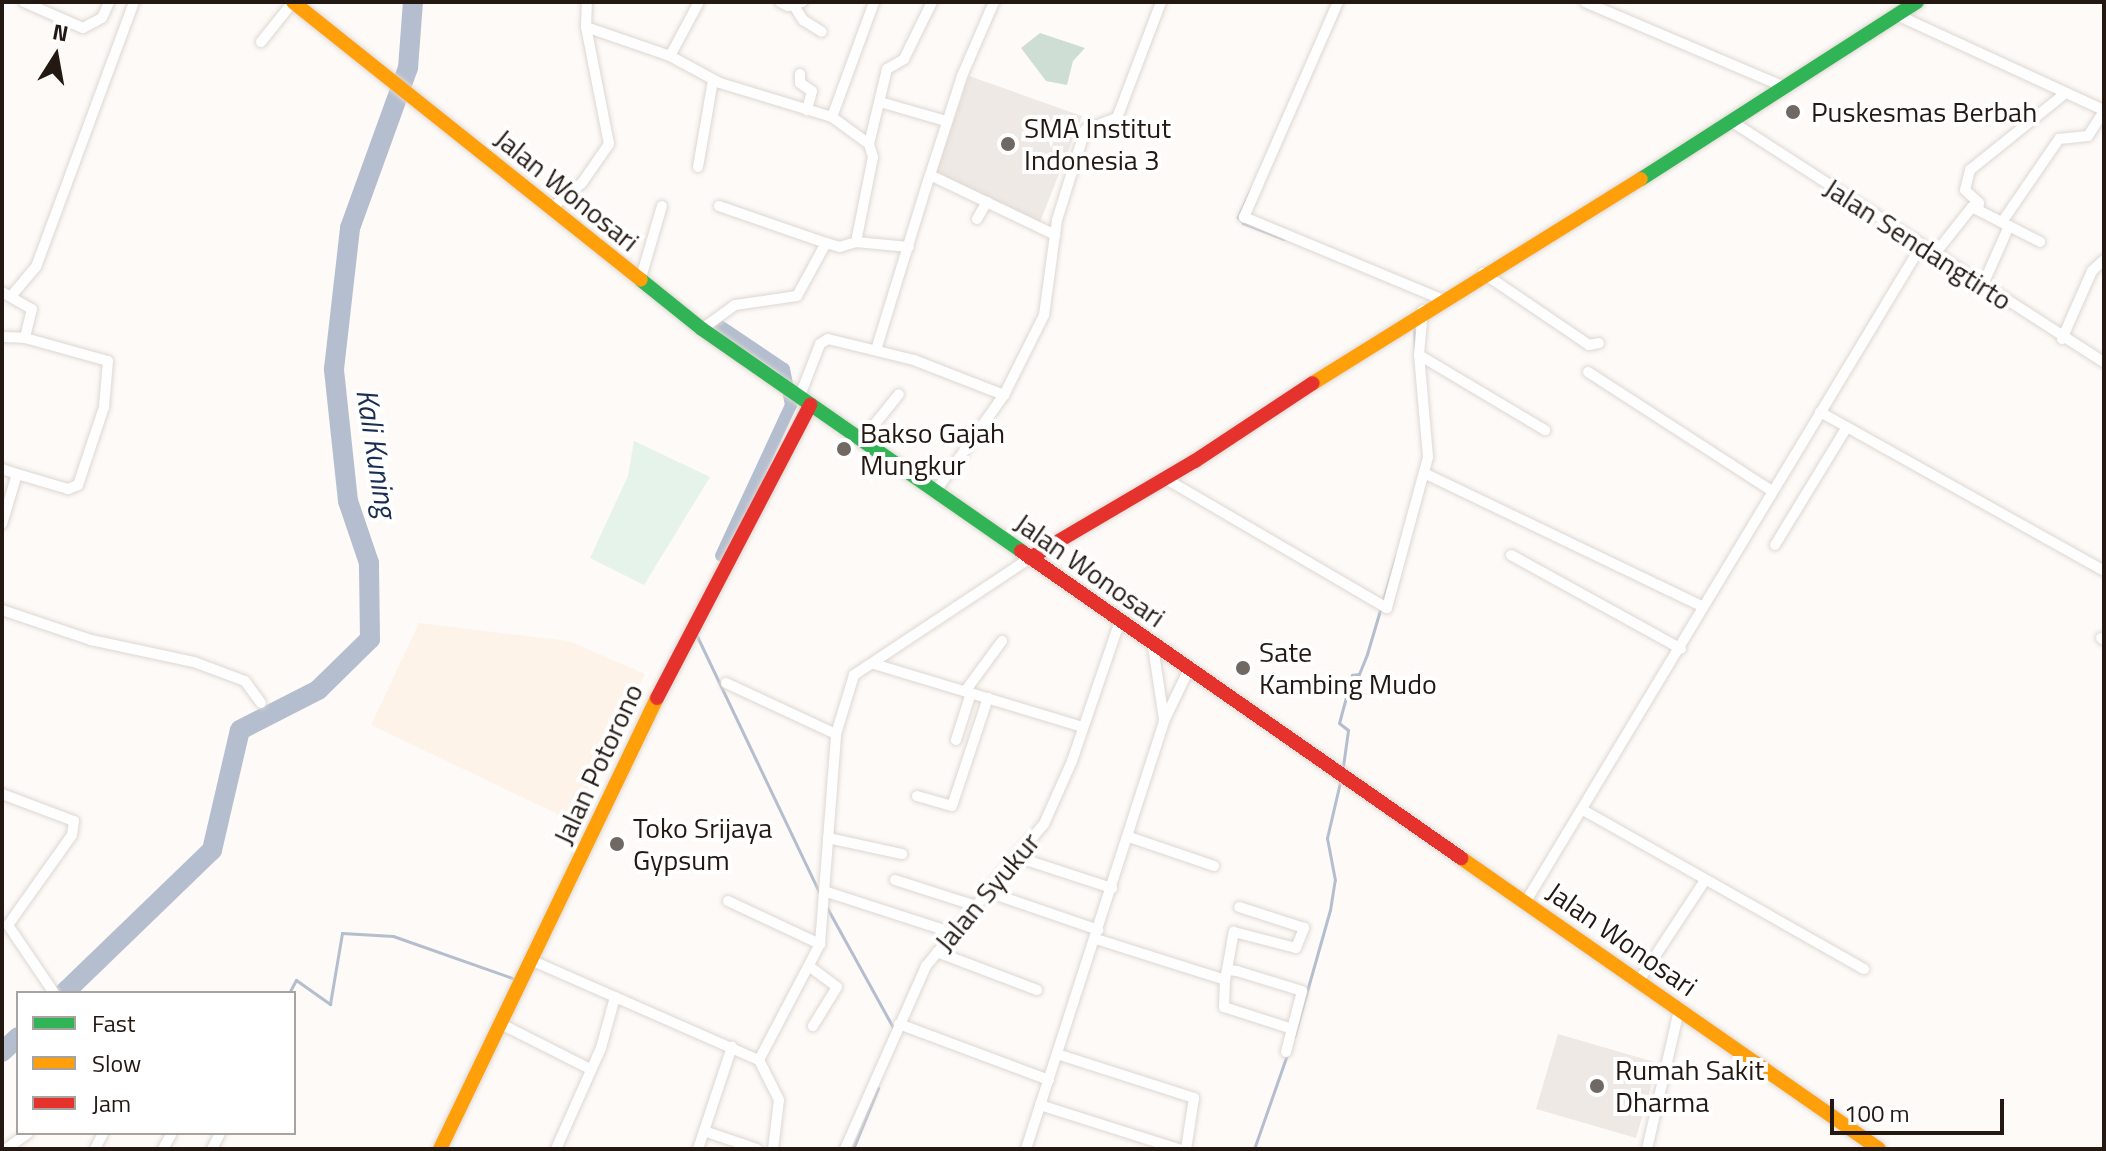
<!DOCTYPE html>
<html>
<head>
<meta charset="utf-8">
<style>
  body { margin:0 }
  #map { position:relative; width:2106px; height:1151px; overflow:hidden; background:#fdfaf7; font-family:"Titillium Web",sans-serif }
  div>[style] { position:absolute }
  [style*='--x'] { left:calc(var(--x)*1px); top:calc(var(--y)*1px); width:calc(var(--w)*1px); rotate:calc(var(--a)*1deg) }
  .industrial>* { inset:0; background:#fef3e8 }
  .built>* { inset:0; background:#eee9e5 }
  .green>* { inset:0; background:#e6f3eb }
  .forest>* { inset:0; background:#ceded4 }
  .stream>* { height:3px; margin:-1.5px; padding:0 1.5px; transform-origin:1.5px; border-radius:1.5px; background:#b4becf }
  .canal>* { height:12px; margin:-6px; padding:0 6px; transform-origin:6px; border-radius:6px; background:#b4becf }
  .river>* { height:20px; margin:-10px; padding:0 10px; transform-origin:10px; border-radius:10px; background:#b4becf }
  .roads { filter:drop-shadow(0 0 2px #ded7d2) drop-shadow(0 0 2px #ded7d2) }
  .street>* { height:10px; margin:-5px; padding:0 5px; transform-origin:5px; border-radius:5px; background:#fffefe }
  .fast>* { height:14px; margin:-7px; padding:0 7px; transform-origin:7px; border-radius:7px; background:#30b455 }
  .slow>* { height:14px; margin:-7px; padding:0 7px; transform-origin:7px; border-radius:7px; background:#ff9f0a }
  .jam>* { height:14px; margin:-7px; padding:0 7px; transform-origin:7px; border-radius:7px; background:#e5322d }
  .dots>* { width:22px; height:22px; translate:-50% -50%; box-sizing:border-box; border:4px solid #fff; border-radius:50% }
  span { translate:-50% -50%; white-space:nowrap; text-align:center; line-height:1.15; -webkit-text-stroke:8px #fff; paint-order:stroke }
  .poi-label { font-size:28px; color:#241912 }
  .left { translate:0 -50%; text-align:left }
  .street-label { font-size:28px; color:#241912 }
  .water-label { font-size:30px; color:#1a2d52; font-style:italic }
  .frame { position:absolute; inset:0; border:4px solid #241912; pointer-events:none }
  .legend { position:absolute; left:16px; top:991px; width:280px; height:144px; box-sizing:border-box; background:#fff; border:2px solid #a7a3a0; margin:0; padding:10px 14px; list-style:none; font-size:24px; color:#241912 }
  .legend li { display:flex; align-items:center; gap:16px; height:40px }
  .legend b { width:40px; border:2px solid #a7a3a0 }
  .north { position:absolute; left:16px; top:16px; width:80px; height:80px; -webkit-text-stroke:6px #fff; paint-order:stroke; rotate:11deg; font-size:22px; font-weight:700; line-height:32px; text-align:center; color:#241912 }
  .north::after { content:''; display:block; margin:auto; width:28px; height:36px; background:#241912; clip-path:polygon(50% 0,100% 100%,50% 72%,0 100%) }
  .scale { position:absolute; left:1830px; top:1099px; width:174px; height:36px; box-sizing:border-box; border:4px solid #241912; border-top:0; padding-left:10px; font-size:24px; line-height:28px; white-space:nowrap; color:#241912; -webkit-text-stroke:6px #fff; paint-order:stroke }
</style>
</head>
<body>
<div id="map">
  <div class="industrial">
    <div style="clip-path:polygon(419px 623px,569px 641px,645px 674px,572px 821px,371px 725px)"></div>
  </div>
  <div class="built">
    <div style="clip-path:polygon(969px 76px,1082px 116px,1040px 222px,936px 172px)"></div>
    <div style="clip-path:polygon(1558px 1034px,1658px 1063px,1636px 1138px,1536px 1109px)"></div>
  </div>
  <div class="green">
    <div style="clip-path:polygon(634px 441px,710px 477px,644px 585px,590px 558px,628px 476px)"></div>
  </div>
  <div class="forest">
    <div style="clip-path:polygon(1040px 33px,1085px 48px,1073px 61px,1067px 85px,1046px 81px,1021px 48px)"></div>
  </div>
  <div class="stream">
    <div style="--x:1250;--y:191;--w:29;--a:115"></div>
    <div style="--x:1238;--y:217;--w:8;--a:50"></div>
    <div style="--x:1243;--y:223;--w:44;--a:21.3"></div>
    <div style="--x:1414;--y:321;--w:32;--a:88"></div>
    <div style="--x:695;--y:632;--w:288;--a:64.5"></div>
    <div style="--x:1343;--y:766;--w:36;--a:-82"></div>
    <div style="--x:1348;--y:730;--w:11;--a:-142"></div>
    <div style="--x:1339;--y:723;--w:50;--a:-74.8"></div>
    <div style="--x:1352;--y:675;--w:7;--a:-8"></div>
    <div style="--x:1359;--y:674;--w:22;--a:-68"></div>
    <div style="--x:1367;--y:654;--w:102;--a:-73.5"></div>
    <div style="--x:826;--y:906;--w:141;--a:61.1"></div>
    <div style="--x:289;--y:993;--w:15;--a:-62"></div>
    <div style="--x:296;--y:980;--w:42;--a:35.2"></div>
    <div style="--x:330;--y:1004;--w:72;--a:-80.4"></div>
    <div style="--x:342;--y:933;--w:51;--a:3.4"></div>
    <div style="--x:393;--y:936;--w:129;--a:19.4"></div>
    <div style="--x:1294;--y:1037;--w:132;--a:-74.2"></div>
    <div style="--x:1330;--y:910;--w:30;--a:-81"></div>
    <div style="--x:1335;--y:880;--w:43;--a:-100.8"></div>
    <div style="--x:1327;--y:838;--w:57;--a:-76.9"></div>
    <div style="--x:853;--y:1149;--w:66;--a:-67.7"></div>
    <div style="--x:1254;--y:1149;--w:100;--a:-70.7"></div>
  </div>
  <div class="canal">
    <div style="--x:720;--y:326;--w:77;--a:33.9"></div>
    <div style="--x:784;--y:369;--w:37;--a:79"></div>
    <div style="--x:791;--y:405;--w:166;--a:114.9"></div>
  </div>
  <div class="river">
    <div style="--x:64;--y:993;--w:206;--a:-44"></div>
    <div style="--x:212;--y:850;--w:123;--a:-76.9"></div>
    <div style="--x:240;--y:730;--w:88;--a:-27.1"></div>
    <div style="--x:318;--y:690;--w:73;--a:-44.4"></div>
    <div style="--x:370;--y:639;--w:76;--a:-90.8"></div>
    <div style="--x:369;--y:563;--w:65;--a:-108.7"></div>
    <div style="--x:348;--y:501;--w:133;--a:-96.1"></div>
    <div style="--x:334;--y:369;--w:142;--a:-83.5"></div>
    <div style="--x:350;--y:228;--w:170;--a:-70.1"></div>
    <div style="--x:408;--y:68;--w:66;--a:-85.7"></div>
    <div style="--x:2;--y:1052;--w:22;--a:-43"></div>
  </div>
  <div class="roads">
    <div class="street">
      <div style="--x:24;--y:2;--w:64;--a:23.8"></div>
      <div style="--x:83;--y:28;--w:21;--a:-28"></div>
      <div style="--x:102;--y:18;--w:17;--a:-66"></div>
      <div style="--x:780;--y:2;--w:9;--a:27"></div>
      <div style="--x:788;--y:6;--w:15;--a:-16"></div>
      <div style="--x:994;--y:2;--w:81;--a:113.4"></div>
      <div style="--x:962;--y:76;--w:104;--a:107.9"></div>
      <div style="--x:930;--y:175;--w:139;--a:25.6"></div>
      <div style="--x:1338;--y:2;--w:235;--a:113.6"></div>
      <div style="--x:1244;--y:217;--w:216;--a:22.6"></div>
      <div style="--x:1585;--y:2;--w:216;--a:23.1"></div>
      <div style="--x:794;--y:6;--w:17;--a:57"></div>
      <div style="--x:803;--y:20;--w:22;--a:32"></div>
      <div style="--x:1897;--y:15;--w:228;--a:24.7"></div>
      <div style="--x:586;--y:27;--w:89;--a:19"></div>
      <div style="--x:670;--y:56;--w:57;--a:28.4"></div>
      <div style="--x:720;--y:83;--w:117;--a:16.9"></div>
      <div style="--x:832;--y:117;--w:46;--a:36.1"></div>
      <div style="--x:869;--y:144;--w:14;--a:73"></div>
      <div style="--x:873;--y:157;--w:87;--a:101.3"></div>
      <div style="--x:856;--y:242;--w:17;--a:163"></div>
      <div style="--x:840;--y:247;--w:15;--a:-164"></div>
      <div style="--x:826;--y:243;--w:60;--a:118.7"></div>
      <div style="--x:797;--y:296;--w:63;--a:171.7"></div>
      <div style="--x:735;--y:305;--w:41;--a:144"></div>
      <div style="--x:261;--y:42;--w:51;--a:-51.3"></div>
      <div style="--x:670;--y:56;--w:61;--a:-61.8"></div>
      <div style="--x:800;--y:74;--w:9;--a:90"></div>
      <div style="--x:800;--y:83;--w:14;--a:34"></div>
      <div style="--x:812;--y:91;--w:20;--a:105"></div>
      <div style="--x:880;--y:102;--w:69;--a:16.1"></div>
      <div style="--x:832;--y:117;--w:122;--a:-69.9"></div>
      <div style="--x:1734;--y:123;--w:440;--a:32.9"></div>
      <div style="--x:869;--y:144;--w:77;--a:-76.5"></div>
      <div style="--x:887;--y:69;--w:20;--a:-30"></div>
      <div style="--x:904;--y:59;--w:64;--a:-63.8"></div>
      <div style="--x:698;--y:167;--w:88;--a:-80.2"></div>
      <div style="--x:719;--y:206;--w:113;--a:19.1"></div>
      <div style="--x:550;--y:209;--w:41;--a:-39.1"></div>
      <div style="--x:582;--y:183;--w:47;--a:-55.3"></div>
      <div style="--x:609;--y:144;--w:119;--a:-101.1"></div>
      <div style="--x:586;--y:27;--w:25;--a:-88"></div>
      <div style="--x:1978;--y:210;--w:7;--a:-82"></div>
      <div style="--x:1979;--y:203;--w:19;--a:-137"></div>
      <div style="--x:1965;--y:190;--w:21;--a:-76"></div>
      <div style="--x:1970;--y:170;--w:119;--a:-38.9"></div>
      <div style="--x:977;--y:219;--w:20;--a:-60"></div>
      <div style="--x:2002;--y:222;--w:101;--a:-55.5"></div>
      <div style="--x:2059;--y:139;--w:29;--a:-6"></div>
      <div style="--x:2088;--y:136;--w:30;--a:-57"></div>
      <div style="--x:856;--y:242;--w:53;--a:5.4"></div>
      <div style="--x:1934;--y:255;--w:61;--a:-51.6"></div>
      <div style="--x:1972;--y:207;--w:42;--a:27.2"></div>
      <div style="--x:1483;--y:273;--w:128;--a:34.2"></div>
      <div style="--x:1589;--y:345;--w:10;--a:-11"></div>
      <div style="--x:640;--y:281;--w:78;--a:-73.7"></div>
      <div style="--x:1982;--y:287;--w:67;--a:-66.1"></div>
      <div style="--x:2009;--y:226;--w:35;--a:27"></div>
      <div style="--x:2;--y:292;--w:34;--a:30"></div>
      <div style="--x:32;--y:309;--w:30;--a:104"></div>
      <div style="--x:25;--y:338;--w:86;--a:15.5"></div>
      <div style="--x:108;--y:361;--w:46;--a:95"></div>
      <div style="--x:104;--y:407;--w:82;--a:108.4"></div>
      <div style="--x:78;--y:485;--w:11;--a:158"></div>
      <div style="--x:68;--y:489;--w:53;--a:-163.6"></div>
      <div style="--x:17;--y:474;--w:52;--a:106.7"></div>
      <div style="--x:13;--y:294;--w:35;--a:-50"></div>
      <div style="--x:36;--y:267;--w:283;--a:-69.7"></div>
      <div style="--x:1423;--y:310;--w:45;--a:95.1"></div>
      <div style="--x:1419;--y:355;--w:147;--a:30.8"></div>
      <div style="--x:2;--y:337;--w:23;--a:2"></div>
      <div style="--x:2062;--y:339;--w:74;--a:-66.2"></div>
      <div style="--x:2092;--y:271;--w:16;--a:-43"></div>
      <div style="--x:876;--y:350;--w:183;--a:-72.9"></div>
      <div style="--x:1588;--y:372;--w:219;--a:32.9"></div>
      <div style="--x:799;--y:398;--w:58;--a:-68.7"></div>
      <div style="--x:820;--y:344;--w:9;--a:-32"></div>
      <div style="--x:828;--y:339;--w:89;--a:13.7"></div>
      <div style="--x:914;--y:360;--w:97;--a:21.3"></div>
      <div style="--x:1004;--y:395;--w:89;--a:-63.4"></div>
      <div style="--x:1044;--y:315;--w:96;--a:-82.2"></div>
      <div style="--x:1057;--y:220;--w:94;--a:-72.7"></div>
      <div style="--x:1085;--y:130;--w:34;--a:-21"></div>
      <div style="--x:1117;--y:118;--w:124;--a:-69.2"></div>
      <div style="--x:1820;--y:412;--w:325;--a:29.2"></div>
      <div style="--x:861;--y:441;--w:60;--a:-51"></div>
      <div style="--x:2;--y:469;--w:16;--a:18"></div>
      <div style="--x:1424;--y:473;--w:307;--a:25.6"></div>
      <div style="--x:1166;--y:479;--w:256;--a:30.3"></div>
      <div style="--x:1387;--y:608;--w:156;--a:-74.8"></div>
      <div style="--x:1428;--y:457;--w:102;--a:-95"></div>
      <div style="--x:935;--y:492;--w:119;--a:-54.6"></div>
      <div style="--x:1775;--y:545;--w:138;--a:-58.6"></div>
      <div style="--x:1511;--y:555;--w:194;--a:28.9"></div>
      <div style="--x:2;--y:610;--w:94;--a:18.6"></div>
      <div style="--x:91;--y:640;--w:105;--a:12.1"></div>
      <div style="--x:194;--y:662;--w:54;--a:20.4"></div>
      <div style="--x:245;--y:681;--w:27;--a:54"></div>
      <div style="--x:2101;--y:638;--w:4;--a:34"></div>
      <div style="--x:1153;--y:647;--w:73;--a:81.3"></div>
      <div style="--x:874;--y:664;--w:218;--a:16.8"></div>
      <div style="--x:726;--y:683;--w:121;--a:24.9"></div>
      <div style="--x:966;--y:690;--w:61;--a:-53.7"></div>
      <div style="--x:956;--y:740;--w:49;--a:-72.3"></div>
      <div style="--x:2;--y:794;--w:77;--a:20.6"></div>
      <div style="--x:74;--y:821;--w:14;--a:98"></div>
      <div style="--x:72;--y:835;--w:110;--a:125.4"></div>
      <div style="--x:8;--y:925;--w:82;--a:55.9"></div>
      <div style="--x:917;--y:796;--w:36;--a:16"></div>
      <div style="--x:952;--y:806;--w:114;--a:-71.6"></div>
      <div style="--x:1583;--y:810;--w:323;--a:29.5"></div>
      <div style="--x:1129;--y:837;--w:90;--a:18.8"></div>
      <div style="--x:828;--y:838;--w:76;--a:12.2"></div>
      <div style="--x:1020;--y:858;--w:97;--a:18.1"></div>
      <div style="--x:895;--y:880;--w:82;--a:17.8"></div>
      <div style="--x:985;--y:891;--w:120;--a:19"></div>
      <div style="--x:827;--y:892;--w:133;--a:18"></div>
      <div style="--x:728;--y:901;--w:102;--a:25.1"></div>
      <div style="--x:1525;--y:903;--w:767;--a:-58.92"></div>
      <div style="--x:1096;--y:939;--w:135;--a:17.6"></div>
      <div style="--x:1225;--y:980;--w:10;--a:-79"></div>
      <div style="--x:1227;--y:970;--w:10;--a:6"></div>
      <div style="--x:1237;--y:971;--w:68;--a:17.1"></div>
      <div style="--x:1302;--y:991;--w:63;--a:104.7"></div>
      <div style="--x:937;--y:952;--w:107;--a:20.8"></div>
      <div style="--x:533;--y:961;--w:247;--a:23.7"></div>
      <div style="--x:759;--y:1060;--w:131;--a:-62.3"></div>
      <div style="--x:820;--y:944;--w:211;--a:-85.6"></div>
      <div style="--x:836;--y:734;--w:62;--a:-73"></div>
      <div style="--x:854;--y:675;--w:211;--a:-33.6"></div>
      <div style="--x:809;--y:966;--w:35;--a:37"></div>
      <div style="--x:837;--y:987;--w:46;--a:121.6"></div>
      <div style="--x:1227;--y:970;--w:39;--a:-80"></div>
      <div style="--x:1234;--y:932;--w:64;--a:14.5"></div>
      <div style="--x:1296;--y:948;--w:22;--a:-68"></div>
      <div style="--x:1304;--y:928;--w:68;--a:-162.1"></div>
      <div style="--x:1225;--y:980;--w:27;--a:92"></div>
      <div style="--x:1224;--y:1007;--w:71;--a:17.9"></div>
      <div style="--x:1638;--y:982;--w:120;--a:-56.6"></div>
      <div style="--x:501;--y:1024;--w:100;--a:26.8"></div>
      <div style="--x:899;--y:1024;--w:160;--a:20.5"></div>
      <div style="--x:1057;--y:1054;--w:144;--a:17.8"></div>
      <div style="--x:1194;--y:1098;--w:52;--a:98.9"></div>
      <div style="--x:759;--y:1060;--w:45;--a:63.4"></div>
      <div style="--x:779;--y:1100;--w:49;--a:97"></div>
      <div style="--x:1040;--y:1105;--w:146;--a:17.6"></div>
      <div style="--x:704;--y:1131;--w:56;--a:18.8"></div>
      <div style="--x:6;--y:1149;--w:27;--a:-36"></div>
      <div style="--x:95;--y:1149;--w:18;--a:-63"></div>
      <div style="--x:163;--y:1149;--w:18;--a:-61"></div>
      <div style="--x:212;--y:1149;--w:18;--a:-63"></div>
      <div style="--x:556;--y:1149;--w:111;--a:-66"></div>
      <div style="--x:601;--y:1048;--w:53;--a:-74.6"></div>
      <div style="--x:698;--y:1149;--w:108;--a:-71.6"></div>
      <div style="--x:845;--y:1149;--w:200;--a:-66.1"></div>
      <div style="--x:926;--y:966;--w:185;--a:-50.3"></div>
      <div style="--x:1044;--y:824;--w:69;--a:-66"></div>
      <div style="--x:1072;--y:761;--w:148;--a:-71.1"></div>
      <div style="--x:1026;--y:1149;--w:450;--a:-72.1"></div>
      <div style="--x:1164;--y:721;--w:58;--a:-64.3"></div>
      <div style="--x:1647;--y:1149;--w:143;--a:-77"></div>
    </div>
    <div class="fast">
      <div style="--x:1641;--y:179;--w:328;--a:-32.7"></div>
      <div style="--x:641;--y:280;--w:78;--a:38.8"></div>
      <div style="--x:702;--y:329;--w:389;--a:34.8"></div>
    </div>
    <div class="slow">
      <div style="--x:293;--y:2;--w:445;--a:38.6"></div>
      <div style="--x:1313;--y:383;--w:386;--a:-31.9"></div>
      <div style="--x:1461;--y:858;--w:509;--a:34.84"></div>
      <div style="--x:440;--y:1149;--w:500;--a:-64.31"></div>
    </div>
    <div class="jam">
      <div style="--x:1021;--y:551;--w:537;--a:34.9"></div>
      <div style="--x:1030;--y:558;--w:191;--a:-30.5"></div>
      <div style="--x:1195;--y:461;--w:141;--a:-33.5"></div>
      <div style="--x:657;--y:698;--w:331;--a:-62.4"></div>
    </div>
  </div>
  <div class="dots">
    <div style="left:1793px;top:112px;background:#706862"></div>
    <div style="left:1008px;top:144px;background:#706862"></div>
    <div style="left:844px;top:449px;background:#706862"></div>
    <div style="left:1243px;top:668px;background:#706862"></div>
    <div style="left:617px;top:844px;background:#706862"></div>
    <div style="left:1597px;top:1086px;background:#706862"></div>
  </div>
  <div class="poi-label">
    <span class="left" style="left:1811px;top:112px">Puskesmas Berbah</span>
    <span class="left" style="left:1024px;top:144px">SMA Institut<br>Indonesia 3</span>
    <span class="left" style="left:860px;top:449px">Bakso Gajah<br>Mungkur</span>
    <span class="left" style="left:1259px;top:668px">Sate<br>Kambing Mudo</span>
    <span class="left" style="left:633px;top:844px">Toko Srijaya<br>Gypsum</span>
    <span class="left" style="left:1615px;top:1086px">Rumah Sakit<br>Dharma</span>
  </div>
  <div class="street-label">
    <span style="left:567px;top:190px;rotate:39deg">Jalan Wonosari</span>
    <span style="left:1918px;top:244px;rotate:33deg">Jalan Sendangtirto</span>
    <span style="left:1090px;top:570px;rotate:35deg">Jalan Wonosari</span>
    <span style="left:598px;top:764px;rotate:-65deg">Jalan Potorono</span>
    <span style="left:987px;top:892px;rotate:-50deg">Jalan Syukur</span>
    <span style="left:1622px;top:939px;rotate:35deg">Jalan Wonosari</span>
  </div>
  <div class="water-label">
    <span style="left:377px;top:453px;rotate:81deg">Kali Kuning</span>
  </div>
  <div class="frame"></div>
  <ul class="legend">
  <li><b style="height:10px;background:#30b455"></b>Fast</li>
  <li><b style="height:10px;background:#ff9f0a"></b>Slow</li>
  <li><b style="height:10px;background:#e5322d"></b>Jam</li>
  </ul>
  <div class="north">N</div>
  <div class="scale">100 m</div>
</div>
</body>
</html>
